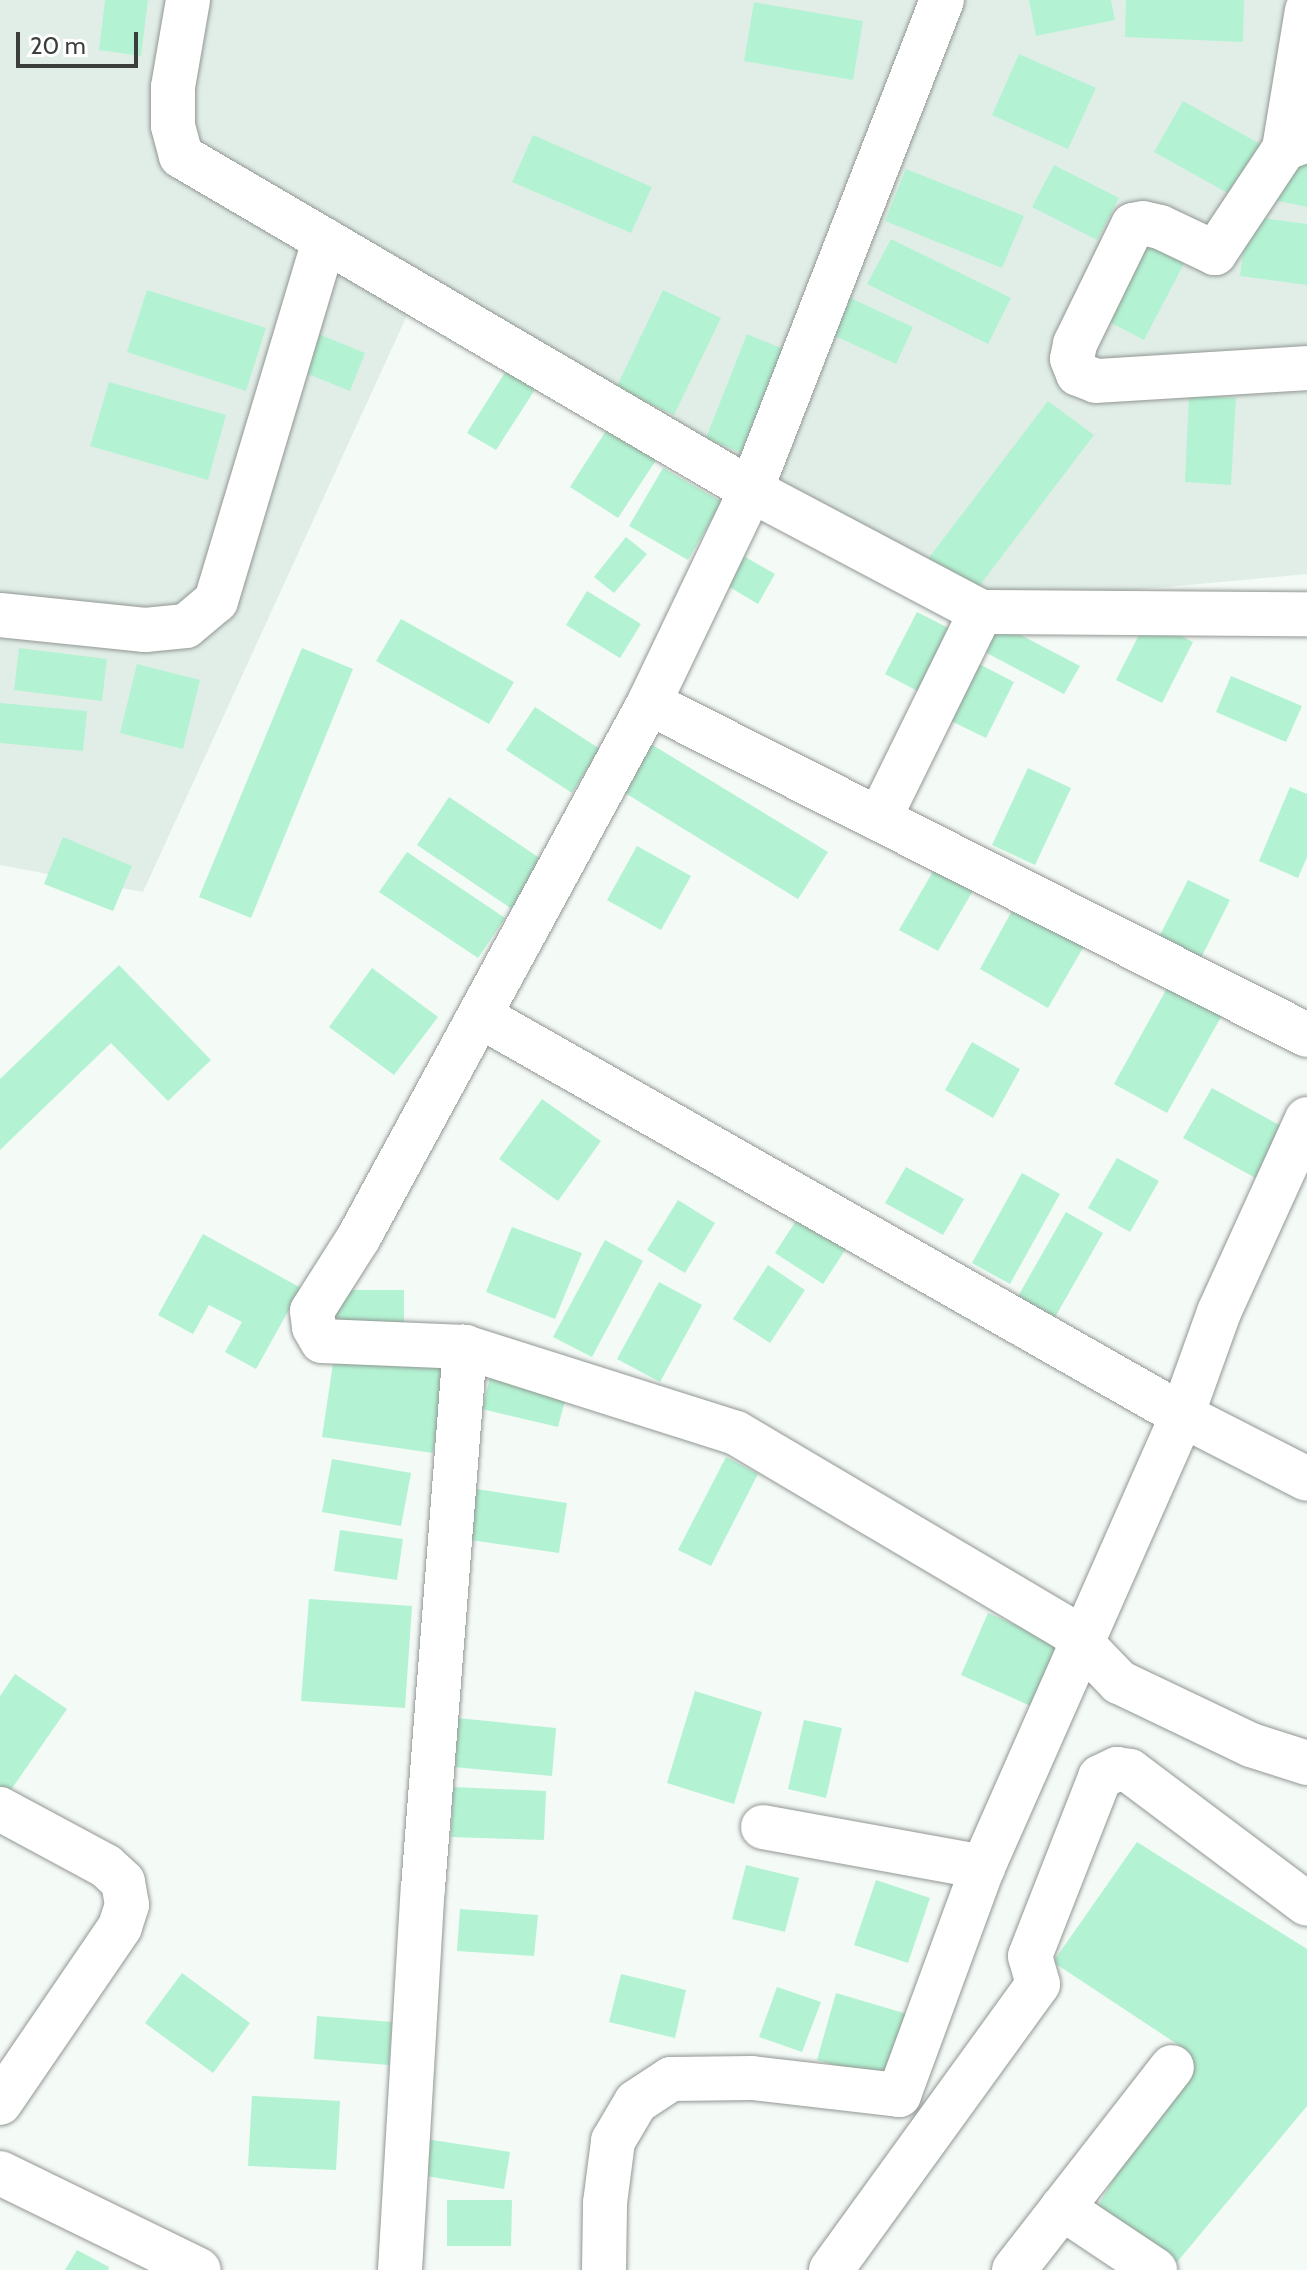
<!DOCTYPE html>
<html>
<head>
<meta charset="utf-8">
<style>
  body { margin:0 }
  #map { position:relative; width:1307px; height:2270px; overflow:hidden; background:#f4faf6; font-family:Cabin,sans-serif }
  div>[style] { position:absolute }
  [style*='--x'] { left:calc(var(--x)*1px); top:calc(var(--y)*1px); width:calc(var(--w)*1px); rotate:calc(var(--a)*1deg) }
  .built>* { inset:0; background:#e1eee7 }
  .building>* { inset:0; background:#b3f3d3 }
  .roads { filter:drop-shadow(0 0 2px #929794) drop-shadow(0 0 2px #929794) }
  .minor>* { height:44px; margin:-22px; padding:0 22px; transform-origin:22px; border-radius:22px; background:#fff }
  span { translate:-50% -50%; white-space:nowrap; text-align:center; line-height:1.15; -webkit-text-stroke:8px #fff; paint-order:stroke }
  .scale { position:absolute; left:16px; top:32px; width:122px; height:36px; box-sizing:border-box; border:4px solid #3b3e3c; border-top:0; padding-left:10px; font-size:24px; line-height:28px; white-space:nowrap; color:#3b3e3c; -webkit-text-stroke:6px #fff; paint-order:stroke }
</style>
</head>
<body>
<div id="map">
  <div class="built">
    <div style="clip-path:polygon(0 0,1307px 0,1307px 574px,1004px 602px,420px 287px,143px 892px,0 865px)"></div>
  </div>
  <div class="building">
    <div style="clip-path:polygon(105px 0,148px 0,141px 56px,99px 50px)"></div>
    <div style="clip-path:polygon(1029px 0,1111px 0,1115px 20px,1036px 36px)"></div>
    <div style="clip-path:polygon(1126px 0,1244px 0,1243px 42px,1125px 37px)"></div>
    <div style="clip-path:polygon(754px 2px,863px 21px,853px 80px,744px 61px)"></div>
    <div style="clip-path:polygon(1019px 54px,1096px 88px,1068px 149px,992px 115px)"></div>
    <div style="clip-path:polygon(1183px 101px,1262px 145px,1233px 196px,1154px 152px)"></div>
    <div style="clip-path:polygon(533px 135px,652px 187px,631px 233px,512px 182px)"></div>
    <div style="clip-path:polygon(1307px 155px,1307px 207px,1274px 200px)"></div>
    <div style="clip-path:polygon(1054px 165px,1119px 198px,1097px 240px,1032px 207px)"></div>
    <div style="clip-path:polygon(906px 169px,1024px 216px,1002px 268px,885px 221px)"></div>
    <div style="clip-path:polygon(1248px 216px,1307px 224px,1307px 285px,1240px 276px)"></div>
    <div style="clip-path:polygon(1145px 236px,1187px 258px,1144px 340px,1102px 318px)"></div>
    <div style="clip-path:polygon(891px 239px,1011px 298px,988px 344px,867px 284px)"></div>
    <div style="clip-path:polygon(147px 290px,266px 328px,246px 391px,127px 352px)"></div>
    <div style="clip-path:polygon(663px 290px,721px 318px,674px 415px,616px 388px)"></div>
    <div style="clip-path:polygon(844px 295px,913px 327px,896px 364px,826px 332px)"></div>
    <div style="clip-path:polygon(304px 328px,365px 353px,350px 391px,288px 366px)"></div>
    <div style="clip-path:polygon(747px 334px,798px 355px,756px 459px,706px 438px)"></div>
    <div style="clip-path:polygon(509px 366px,538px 385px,496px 450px,467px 433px)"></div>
    <div style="clip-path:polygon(109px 382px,226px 415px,208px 480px,90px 446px)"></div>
    <div style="clip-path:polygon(1189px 395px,1236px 398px,1231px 485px,1185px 482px)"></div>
    <div style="clip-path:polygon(1048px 401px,1094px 435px,971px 597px,925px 563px)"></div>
    <div style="clip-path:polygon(611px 423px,660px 454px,618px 518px,570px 487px)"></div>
    <div style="clip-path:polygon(663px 468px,722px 502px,688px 560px,629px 526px)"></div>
    <div style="clip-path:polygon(626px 537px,647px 554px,614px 593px,594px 577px)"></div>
    <div style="clip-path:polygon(733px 550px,775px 574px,758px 604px,716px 579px)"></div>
    <div style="clip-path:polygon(587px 591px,641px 624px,620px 658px,566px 625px)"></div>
    <div style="clip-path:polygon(917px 612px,962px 635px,929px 697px,885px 674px)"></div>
    <div style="clip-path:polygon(401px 619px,514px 682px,489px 724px,376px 661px)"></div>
    <div style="clip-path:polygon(1147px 619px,1193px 642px,1162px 703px,1116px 680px)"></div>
    <div style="clip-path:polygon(996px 622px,1080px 666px,1064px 694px,981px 650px)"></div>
    <div style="clip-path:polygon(19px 648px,107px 659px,102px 701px,14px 690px)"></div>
    <div style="clip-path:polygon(302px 648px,353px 669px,251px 918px,199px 897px)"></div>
    <div style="clip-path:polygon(977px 663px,1014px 682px,986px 738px,949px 720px)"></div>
    <div style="clip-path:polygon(137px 664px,200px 680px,183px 749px,120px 733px)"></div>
    <div style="clip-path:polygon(1231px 676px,1302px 706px,1286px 742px,1216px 712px)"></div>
    <div style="clip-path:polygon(0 703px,87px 711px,83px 751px,0 743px)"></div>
    <div style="clip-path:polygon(535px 707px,600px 749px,572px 793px,506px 750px)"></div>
    <div style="clip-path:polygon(646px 741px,828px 852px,798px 899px,617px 788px)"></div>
    <div style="clip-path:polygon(1028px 768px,1071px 788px,1035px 865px,992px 845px)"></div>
    <div style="clip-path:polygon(1290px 787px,1307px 794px,1307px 857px,1298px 878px,1259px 861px)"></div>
    <div style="clip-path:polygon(449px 797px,544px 861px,512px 909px,417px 845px)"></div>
    <div style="clip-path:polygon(63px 837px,132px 866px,113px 911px,44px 884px)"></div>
    <div style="clip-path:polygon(637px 846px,691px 876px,661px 930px,607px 900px)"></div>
    <div style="clip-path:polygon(407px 852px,505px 918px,478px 958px,379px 892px)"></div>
    <div style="clip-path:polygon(939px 861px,978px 882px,938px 951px,899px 930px)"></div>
    <div style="clip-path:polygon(1188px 880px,1230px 900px,1201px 958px,1159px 937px)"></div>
    <div style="clip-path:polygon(1014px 907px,1084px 946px,1048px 1008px,980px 969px)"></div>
    <div style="clip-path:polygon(119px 965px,211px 1060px,168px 1101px,111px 1043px,0 1150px,0 1079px)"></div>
    <div style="clip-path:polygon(372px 968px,438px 1017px,394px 1075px,329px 1027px)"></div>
    <div style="clip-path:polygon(1171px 981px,1225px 1010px,1167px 1113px,1114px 1084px)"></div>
    <div style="clip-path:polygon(972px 1042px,1020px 1069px,993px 1118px,945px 1090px)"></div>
    <div style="clip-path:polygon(1212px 1088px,1290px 1131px,1261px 1181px,1183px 1138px)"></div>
    <div style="clip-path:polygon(542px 1099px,601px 1141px,558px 1201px,499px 1159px)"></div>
    <div style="clip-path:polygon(1117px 1158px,1159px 1181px,1130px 1232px,1088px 1208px)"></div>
    <div style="clip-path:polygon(906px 1167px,964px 1199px,943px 1235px,885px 1203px)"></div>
    <div style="clip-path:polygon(1022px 1173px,1060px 1194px,1010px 1284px,972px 1263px)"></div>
    <div style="clip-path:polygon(678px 1200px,715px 1223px,685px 1273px,647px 1250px)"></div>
    <div style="clip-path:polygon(805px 1207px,853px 1238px,823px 1284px,775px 1253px)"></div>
    <div style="clip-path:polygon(1066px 1212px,1103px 1233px,1054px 1319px,1017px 1298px)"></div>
    <div style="clip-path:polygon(512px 1227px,582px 1253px,555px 1319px,486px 1292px)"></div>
    <div style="clip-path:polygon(203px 1234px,301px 1288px,256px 1369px,225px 1352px,242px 1322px,209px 1305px,193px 1334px,158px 1315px)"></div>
    <div style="clip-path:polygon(605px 1240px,643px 1261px,592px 1357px,553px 1337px)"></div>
    <div style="clip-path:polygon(768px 1265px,805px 1290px,770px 1343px,733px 1319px)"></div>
    <div style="clip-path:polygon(659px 1282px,702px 1305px,660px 1382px,617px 1359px)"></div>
    <div style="clip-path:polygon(327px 1290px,404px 1290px,404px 1337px,327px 1337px)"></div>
    <div style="clip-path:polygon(335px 1350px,447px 1366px,433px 1453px,322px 1437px)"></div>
    <div style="clip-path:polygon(493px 1366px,569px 1385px,558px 1427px,482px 1409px)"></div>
    <div style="clip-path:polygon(726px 1457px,758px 1474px,711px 1566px,678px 1550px)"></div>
    <div style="clip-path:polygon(332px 1459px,411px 1473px,401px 1526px,322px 1512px)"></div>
    <div style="clip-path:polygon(470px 1488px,567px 1503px,559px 1553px,463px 1539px)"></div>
    <div style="clip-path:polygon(340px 1530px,403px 1539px,397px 1580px,334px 1571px)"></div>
    <div style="clip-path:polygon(309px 1599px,412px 1606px,405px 1708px,301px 1701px)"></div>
    <div style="clip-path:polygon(988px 1613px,1060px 1644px,1033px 1707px,961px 1675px)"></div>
    <div style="clip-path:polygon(15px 1674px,67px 1709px,6px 1797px,0 1793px,0 1696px)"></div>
    <div style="clip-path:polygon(695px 1691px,762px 1712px,734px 1804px,667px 1783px)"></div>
    <div style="clip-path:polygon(447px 1717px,556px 1728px,552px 1776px,443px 1766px)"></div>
    <div style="clip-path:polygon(804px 1720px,842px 1728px,826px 1798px,788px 1789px)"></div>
    <div style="clip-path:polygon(453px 1787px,546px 1791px,544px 1840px,451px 1837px)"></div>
    <div style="clip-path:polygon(1137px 1842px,1307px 1949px,1307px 2106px,1173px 2267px,1096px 2209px,1189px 2052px,1053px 1962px)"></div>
    <div style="clip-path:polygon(746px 1865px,799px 1878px,785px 1932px,732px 1919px)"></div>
    <div style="clip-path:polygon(876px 1880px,930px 1898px,908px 1963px,854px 1945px)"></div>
    <div style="clip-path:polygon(460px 1909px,538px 1915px,534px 1956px,457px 1951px)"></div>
    <div style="clip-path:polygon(182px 1973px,250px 2023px,213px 2073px,145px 2023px)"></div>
    <div style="clip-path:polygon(621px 1974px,686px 1990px,675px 2038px,609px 2022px)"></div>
    <div style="clip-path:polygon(777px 1987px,821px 2002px,802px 2052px,759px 2037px)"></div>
    <div style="clip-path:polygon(836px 1993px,907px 2014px,887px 2081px,817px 2060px)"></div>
    <div style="clip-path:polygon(317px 2016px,392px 2022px,389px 2065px,314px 2059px)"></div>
    <div style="clip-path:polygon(252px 2096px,340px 2101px,336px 2170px,248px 2166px)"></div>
    <div style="clip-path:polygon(426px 2139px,510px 2152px,504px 2189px,420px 2175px)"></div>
    <div style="clip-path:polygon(447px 2200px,512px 2200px,511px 2246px,447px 2246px)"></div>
    <div style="clip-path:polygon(77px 2250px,109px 2267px,108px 2270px,65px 2270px)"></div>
  </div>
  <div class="roads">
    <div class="minor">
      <div style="--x:188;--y:0;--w:88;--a:99.8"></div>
      <div style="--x:173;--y:87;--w:39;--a:90"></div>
      <div style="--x:173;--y:126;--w:31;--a:75"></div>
      <div style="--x:181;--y:156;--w:661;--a:30.37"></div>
      <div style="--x:751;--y:490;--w:260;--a:27.9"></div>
      <div style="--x:1307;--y:140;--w:25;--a:159"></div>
      <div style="--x:1284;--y:149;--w:125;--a:123.6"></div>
      <div style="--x:1215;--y:253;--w:61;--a:-154.7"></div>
      <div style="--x:1160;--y:227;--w:17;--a:-167"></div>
      <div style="--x:1143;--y:223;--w:10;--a:169"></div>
      <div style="--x:1133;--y:225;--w:132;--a:116"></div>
      <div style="--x:1075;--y:344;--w:15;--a:101"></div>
      <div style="--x:1072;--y:359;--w:16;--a:68"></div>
      <div style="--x:1078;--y:374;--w:19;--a:21"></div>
      <div style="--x:1096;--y:381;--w:211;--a:-3.5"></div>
      <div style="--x:1284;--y:149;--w:141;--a:-80.6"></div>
      <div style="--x:0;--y:615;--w:146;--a:5.9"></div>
      <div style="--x:145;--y:630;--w:41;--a:-5.6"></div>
      <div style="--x:186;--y:626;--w:39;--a:-40"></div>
      <div style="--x:216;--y:601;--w:377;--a:-73.3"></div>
      <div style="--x:649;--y:703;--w:737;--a:26.77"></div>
      <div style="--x:879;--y:819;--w:231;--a:-63.8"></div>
      <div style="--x:981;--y:612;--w:326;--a:0.4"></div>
      <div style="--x:480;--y:1016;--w:807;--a:29.61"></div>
      <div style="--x:1182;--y:1415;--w:140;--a:27.1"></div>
      <div style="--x:465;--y:1347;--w:143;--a:-177.6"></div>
      <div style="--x:322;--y:1341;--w:16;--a:-120"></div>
      <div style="--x:314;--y:1327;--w:16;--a:-97"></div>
      <div style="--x:312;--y:1311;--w:88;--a:-57.6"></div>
      <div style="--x:359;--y:1237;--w:608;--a:-61.49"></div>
      <div style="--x:649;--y:703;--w:236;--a:-64.4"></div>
      <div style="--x:751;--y:490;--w:526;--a:-68.7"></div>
      <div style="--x:0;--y:1809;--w:120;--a:28.3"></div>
      <div style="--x:106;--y:1866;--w:23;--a:43"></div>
      <div style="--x:123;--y:1882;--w:23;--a:80"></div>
      <div style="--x:127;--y:1905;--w:23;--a:108"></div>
      <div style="--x:120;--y:1927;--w:213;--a:124.3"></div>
      <div style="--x:763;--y:1827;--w:224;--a:10.3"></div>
      <div style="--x:0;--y:2173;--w:221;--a:26"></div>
      <div style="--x:1062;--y:2208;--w:112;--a:33.7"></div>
      <div style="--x:400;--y:2270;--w:383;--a:-86.6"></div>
      <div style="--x:423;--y:1888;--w:543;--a:-85.56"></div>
      <div style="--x:465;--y:1347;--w:284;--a:17.6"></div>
      <div style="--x:736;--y:1433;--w:386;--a:30.6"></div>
      <div style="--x:1068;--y:1629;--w:74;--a:46.1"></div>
      <div style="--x:1119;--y:1682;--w:146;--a:25.5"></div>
      <div style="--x:1251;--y:1745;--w:59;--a:17.8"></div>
      <div style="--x:604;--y:2270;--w:67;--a:-89.1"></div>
      <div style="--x:605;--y:2203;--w:63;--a:-82.6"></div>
      <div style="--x:613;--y:2141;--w:45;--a:-59.5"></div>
      <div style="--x:636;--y:2102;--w:42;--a:-33.3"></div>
      <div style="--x:671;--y:2079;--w:81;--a:-0.7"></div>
      <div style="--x:752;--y:2078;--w:148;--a:6.6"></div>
      <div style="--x:899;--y:2095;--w:243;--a:-69.8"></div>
      <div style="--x:983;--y:1867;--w:494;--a:-66.2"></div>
      <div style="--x:1182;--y:1415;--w:109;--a:-70.2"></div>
      <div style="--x:1219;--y:1312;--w:212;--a:-65.5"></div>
      <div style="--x:831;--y:2270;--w:353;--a:-54.1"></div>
      <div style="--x:1038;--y:1984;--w:29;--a:-106"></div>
      <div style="--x:1030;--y:1956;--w:192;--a:-68.6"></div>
      <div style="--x:1100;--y:1777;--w:19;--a:-25"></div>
      <div style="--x:1117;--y:1769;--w:13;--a:9"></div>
      <div style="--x:1130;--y:1771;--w:221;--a:36.9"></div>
      <div style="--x:1014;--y:2270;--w:257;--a:-52.1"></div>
    </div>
  </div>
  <div class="scale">20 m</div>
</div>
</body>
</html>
